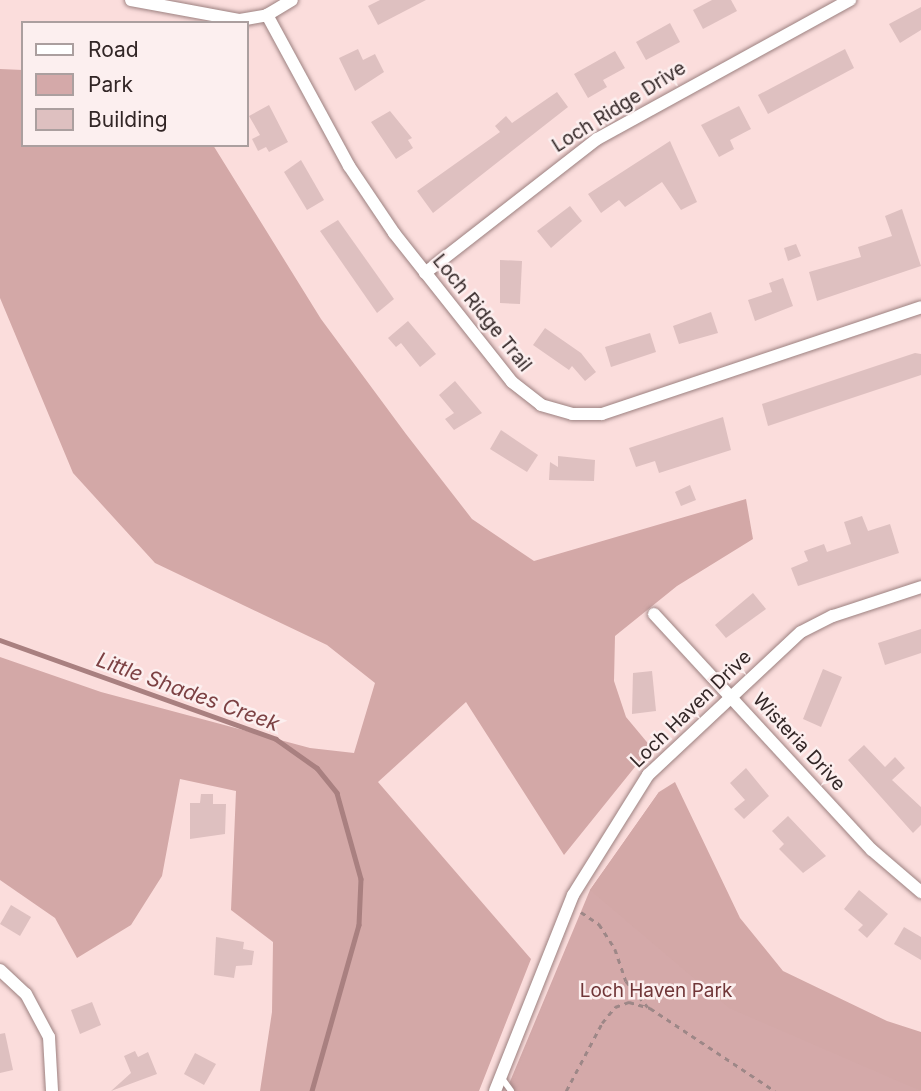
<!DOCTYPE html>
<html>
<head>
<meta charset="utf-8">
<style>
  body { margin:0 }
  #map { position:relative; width:921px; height:1091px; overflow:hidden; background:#fbdddc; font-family:Inter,sans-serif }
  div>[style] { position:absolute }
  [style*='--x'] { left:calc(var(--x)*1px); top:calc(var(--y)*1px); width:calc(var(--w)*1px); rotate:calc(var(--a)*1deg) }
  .green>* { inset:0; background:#d4a9a9 }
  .forest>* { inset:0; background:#d3a8a7 }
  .stream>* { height:4.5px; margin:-2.25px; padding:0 2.25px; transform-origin:2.25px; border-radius:2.25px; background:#a98080 }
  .building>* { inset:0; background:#dec0c0 }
  .path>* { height:2.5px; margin-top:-1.25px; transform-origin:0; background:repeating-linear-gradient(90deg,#9d8787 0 5px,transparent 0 10px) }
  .roads { filter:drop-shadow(0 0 2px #9c8180) drop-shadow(0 0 2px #9c8180) }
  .lane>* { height:6px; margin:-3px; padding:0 3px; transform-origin:3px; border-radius:3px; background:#fff }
  .street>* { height:12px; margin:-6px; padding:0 6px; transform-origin:6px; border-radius:6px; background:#fff }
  span { translate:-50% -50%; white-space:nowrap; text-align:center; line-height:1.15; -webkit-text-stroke:5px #fcefef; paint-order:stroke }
  .street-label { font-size:19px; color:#322626 }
  .park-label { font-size:19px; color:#703638 }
  .water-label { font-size:21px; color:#7c4143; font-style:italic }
  .legend { position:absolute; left:21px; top:21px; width:228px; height:126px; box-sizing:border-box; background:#fcefef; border:2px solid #ab9f9f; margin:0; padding:9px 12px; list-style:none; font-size:21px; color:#322626 }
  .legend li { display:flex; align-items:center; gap:14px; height:35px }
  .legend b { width:35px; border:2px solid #ab9f9f }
</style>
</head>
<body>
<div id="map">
  <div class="green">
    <div style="clip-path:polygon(659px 792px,752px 961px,921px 1091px,506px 1091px,590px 890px)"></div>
  </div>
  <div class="forest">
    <div style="clip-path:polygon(0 69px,23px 70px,23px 145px,213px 145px,321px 319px,406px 434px,472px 519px,534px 561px,746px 499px,753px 539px,677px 586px,615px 636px,614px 681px,626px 717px,651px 747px,564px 855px,466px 702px,378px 782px,531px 959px,479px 1091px,260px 1091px,272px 1012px,273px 942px,231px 910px,236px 791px,180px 779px,162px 876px,131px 925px,77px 958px,55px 918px,0 880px,0 657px,101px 692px,310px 748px,354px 753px,375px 683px,327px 645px,155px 563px,73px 473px,0 298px)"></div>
    <div style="clip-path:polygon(675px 782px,740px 918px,783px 971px,887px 1021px,921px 1032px,921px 1091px,729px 1008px,590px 890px,659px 792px)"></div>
  </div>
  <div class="stream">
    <div style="--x:0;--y:640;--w:293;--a:19.7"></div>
    <div style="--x:276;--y:739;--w:50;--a:35.3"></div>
    <div style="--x:317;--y:768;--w:32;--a:51"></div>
    <div style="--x:337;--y:793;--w:89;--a:74.4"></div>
    <div style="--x:361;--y:879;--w:46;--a:92.5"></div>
    <div style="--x:359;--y:925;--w:173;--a:105.8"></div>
  </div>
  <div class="building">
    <div style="clip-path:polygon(380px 0,426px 0,378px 25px,368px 6px)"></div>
    <div style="clip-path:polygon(712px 0,731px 0,737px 11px,703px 29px,693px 10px)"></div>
    <div style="clip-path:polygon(921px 7px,921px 30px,900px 43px,889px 24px)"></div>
    <div style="clip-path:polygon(670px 23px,680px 42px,646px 60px,636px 42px)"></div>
    <div style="clip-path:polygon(358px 49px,363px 60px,375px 54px,384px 72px,355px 91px,339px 58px)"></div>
    <div style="clip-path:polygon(845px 49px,854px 68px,768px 114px,758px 95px)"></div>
    <div style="clip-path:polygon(615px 51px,625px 68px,603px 80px,607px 87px,588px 98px,574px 74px)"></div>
    <div style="clip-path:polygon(557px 92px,568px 107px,433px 213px,417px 191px,500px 132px,495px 126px,506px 116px,512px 123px)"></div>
    <div style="clip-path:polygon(269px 105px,288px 142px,269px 152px,266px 147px,258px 151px,252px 139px,260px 135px,249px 116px)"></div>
    <div style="clip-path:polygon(739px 106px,751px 129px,730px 140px,734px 149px,719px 157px,701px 125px)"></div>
    <div style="clip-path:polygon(390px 111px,412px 138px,408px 140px,413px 148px,396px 159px,371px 122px)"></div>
    <div style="clip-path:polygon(670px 141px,697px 202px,681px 210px,662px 182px,625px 207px,619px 200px,601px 213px,588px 194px)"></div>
    <div style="clip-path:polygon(301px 160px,324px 200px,307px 210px,284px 172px)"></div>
    <div style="clip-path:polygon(570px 206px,582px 221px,551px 248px,537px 231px)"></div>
    <div style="clip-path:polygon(902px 209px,921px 266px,817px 301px,809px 272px,861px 257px,858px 247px,892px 236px,885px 216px)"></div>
    <div style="clip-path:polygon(338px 220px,394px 299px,377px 313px,320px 231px)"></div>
    <div style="clip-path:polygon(796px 244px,801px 256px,788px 261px,784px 248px)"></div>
    <div style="clip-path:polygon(500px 260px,522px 261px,520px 304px,500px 303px)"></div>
    <div style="clip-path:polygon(783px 278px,793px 306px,755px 321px,748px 300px,772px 292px,769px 283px)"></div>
    <div style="clip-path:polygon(711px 312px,718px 333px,679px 344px,673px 326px)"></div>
    <div style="clip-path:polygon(408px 321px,436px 354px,420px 367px,401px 343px,396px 347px,388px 338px)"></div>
    <div style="clip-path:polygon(545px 328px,581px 353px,596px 372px,585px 381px,572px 366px,569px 370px,533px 345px)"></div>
    <div style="clip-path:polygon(650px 333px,656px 352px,611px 367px,605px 347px)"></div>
    <div style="clip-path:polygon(915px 353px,921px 354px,921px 375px,768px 426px,762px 404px)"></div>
    <div style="clip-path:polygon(455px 381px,482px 413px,454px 430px,445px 419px,454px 413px,439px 395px)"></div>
    <div style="clip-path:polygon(723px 417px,731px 450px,659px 473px,655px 461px,636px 467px,629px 448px)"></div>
    <div style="clip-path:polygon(501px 430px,538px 455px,527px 472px,490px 449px)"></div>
    <div style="clip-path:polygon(558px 456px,595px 460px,594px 481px,549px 480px,550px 462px,558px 467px)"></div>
    <div style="clip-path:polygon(690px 485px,696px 500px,681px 506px,675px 492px)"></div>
    <div style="clip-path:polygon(862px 516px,868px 531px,890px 524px,899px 553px,798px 586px,791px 568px,808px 561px,804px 551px,824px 544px,827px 552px,851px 544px,844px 522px)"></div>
    <div style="clip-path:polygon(753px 593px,766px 609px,726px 638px,715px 625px)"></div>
    <div style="clip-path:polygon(921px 629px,921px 653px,885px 665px,878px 643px)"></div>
    <div style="clip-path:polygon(823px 669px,842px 677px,821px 727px,803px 719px)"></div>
    <div style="clip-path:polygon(652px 671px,656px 711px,632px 714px,633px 673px)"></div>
    <div style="clip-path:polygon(864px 745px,885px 767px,895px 757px,905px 768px,892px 780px,921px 807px,921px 825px,913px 833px,848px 760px)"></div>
    <div style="clip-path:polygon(746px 768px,769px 796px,744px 819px,734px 809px,745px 800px,730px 783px)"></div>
    <div style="clip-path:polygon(201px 794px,213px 794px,213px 804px,226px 804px,225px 834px,190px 839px,190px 803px,200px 803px)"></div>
    <div style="clip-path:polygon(788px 816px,826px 856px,803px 873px,779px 849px,784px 844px,772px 831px)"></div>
    <div style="clip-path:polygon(859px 890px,888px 914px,867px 938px,858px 930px,863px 925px,844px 909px)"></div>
    <div style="clip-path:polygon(11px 905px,31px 917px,20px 936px,0 924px)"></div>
    <div style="clip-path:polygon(904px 927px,921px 937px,921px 960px,894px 944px)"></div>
    <div style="clip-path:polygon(216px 937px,244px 942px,243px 949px,254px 951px,252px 965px,236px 966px,234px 978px,214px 975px)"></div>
    <div style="clip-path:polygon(92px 1002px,101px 1025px,80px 1034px,71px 1010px)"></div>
    <div style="clip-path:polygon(5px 1033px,13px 1070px,0 1073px,0 1034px)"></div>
    <div style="clip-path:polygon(135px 1051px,138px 1057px,148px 1052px,157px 1074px,111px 1091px,131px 1073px,124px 1056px)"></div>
    <div style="clip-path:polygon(195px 1053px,216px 1064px,204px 1085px,184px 1074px)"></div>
  </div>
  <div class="path">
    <div style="--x:581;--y:912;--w:22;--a:34"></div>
    <div style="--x:599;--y:924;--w:30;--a:57"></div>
    <div style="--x:615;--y:949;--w:34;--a:71"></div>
    <div style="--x:626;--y:981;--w:34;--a:50"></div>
    <div style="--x:566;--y:1091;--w:77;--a:-62.1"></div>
    <div style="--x:602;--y:1023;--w:21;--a:-51"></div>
    <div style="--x:615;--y:1007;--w:15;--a:-20"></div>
    <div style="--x:629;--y:1002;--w:22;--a:16"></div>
    <div style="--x:650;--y:1008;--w:150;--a:33.6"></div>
  </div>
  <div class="roads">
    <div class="lane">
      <div style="--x:501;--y:1077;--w:17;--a:54"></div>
    </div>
    <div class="street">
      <div style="--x:131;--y:0;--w:111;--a:10.4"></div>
      <div style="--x:240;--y:20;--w:27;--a:-10"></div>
      <div style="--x:267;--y:15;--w:29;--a:-31"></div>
      <div style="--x:267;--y:15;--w:172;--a:61.5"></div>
      <div style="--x:349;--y:166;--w:81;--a:56.1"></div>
      <div style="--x:394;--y:233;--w:190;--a:51.6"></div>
      <div style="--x:512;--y:382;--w:37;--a:38"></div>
      <div style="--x:541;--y:405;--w:32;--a:16"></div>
      <div style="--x:572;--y:414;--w:30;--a:0"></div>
      <div style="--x:602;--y:414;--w:336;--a:-18.5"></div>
      <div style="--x:425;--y:273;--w:218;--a:-37.9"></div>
      <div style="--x:597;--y:139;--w:289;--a:-28.8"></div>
      <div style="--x:654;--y:614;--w:321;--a:47.3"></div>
      <div style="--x:872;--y:850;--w:65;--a:40.6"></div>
      <div style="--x:0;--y:970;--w:35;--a:43"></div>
      <div style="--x:26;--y:994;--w:49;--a:61.9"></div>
      <div style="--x:49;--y:1037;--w:54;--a:86.8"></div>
      <div style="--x:495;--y:1091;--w:211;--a:-68.3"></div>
      <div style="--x:573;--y:895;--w:142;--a:-58"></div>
      <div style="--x:648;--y:775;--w:209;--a:-43.1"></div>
      <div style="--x:801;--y:632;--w:36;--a:-27"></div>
      <div style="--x:833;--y:616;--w:93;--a:-18.2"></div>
    </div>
  </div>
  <div class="street-label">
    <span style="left:619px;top:107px;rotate:-32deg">Loch Ridge Drive</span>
    <span style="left:482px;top:313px;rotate:51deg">Loch Ridge Trail</span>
    <span style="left:691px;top:709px;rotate:-44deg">Loch Haven Drive</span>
    <span style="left:799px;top:742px;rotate:47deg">Wisteria Drive</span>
  </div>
  <div class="park-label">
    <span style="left:656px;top:991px">Loch Haven Park</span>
  </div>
  <div class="water-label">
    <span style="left:188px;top:692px;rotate:20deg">Little Shades Creek</span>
  </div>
  <ul class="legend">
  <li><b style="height:9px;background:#fff"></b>Road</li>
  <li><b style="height:19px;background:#d4a9a9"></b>Park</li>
  <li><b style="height:19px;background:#dec0c0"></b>Building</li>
  </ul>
</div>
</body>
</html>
